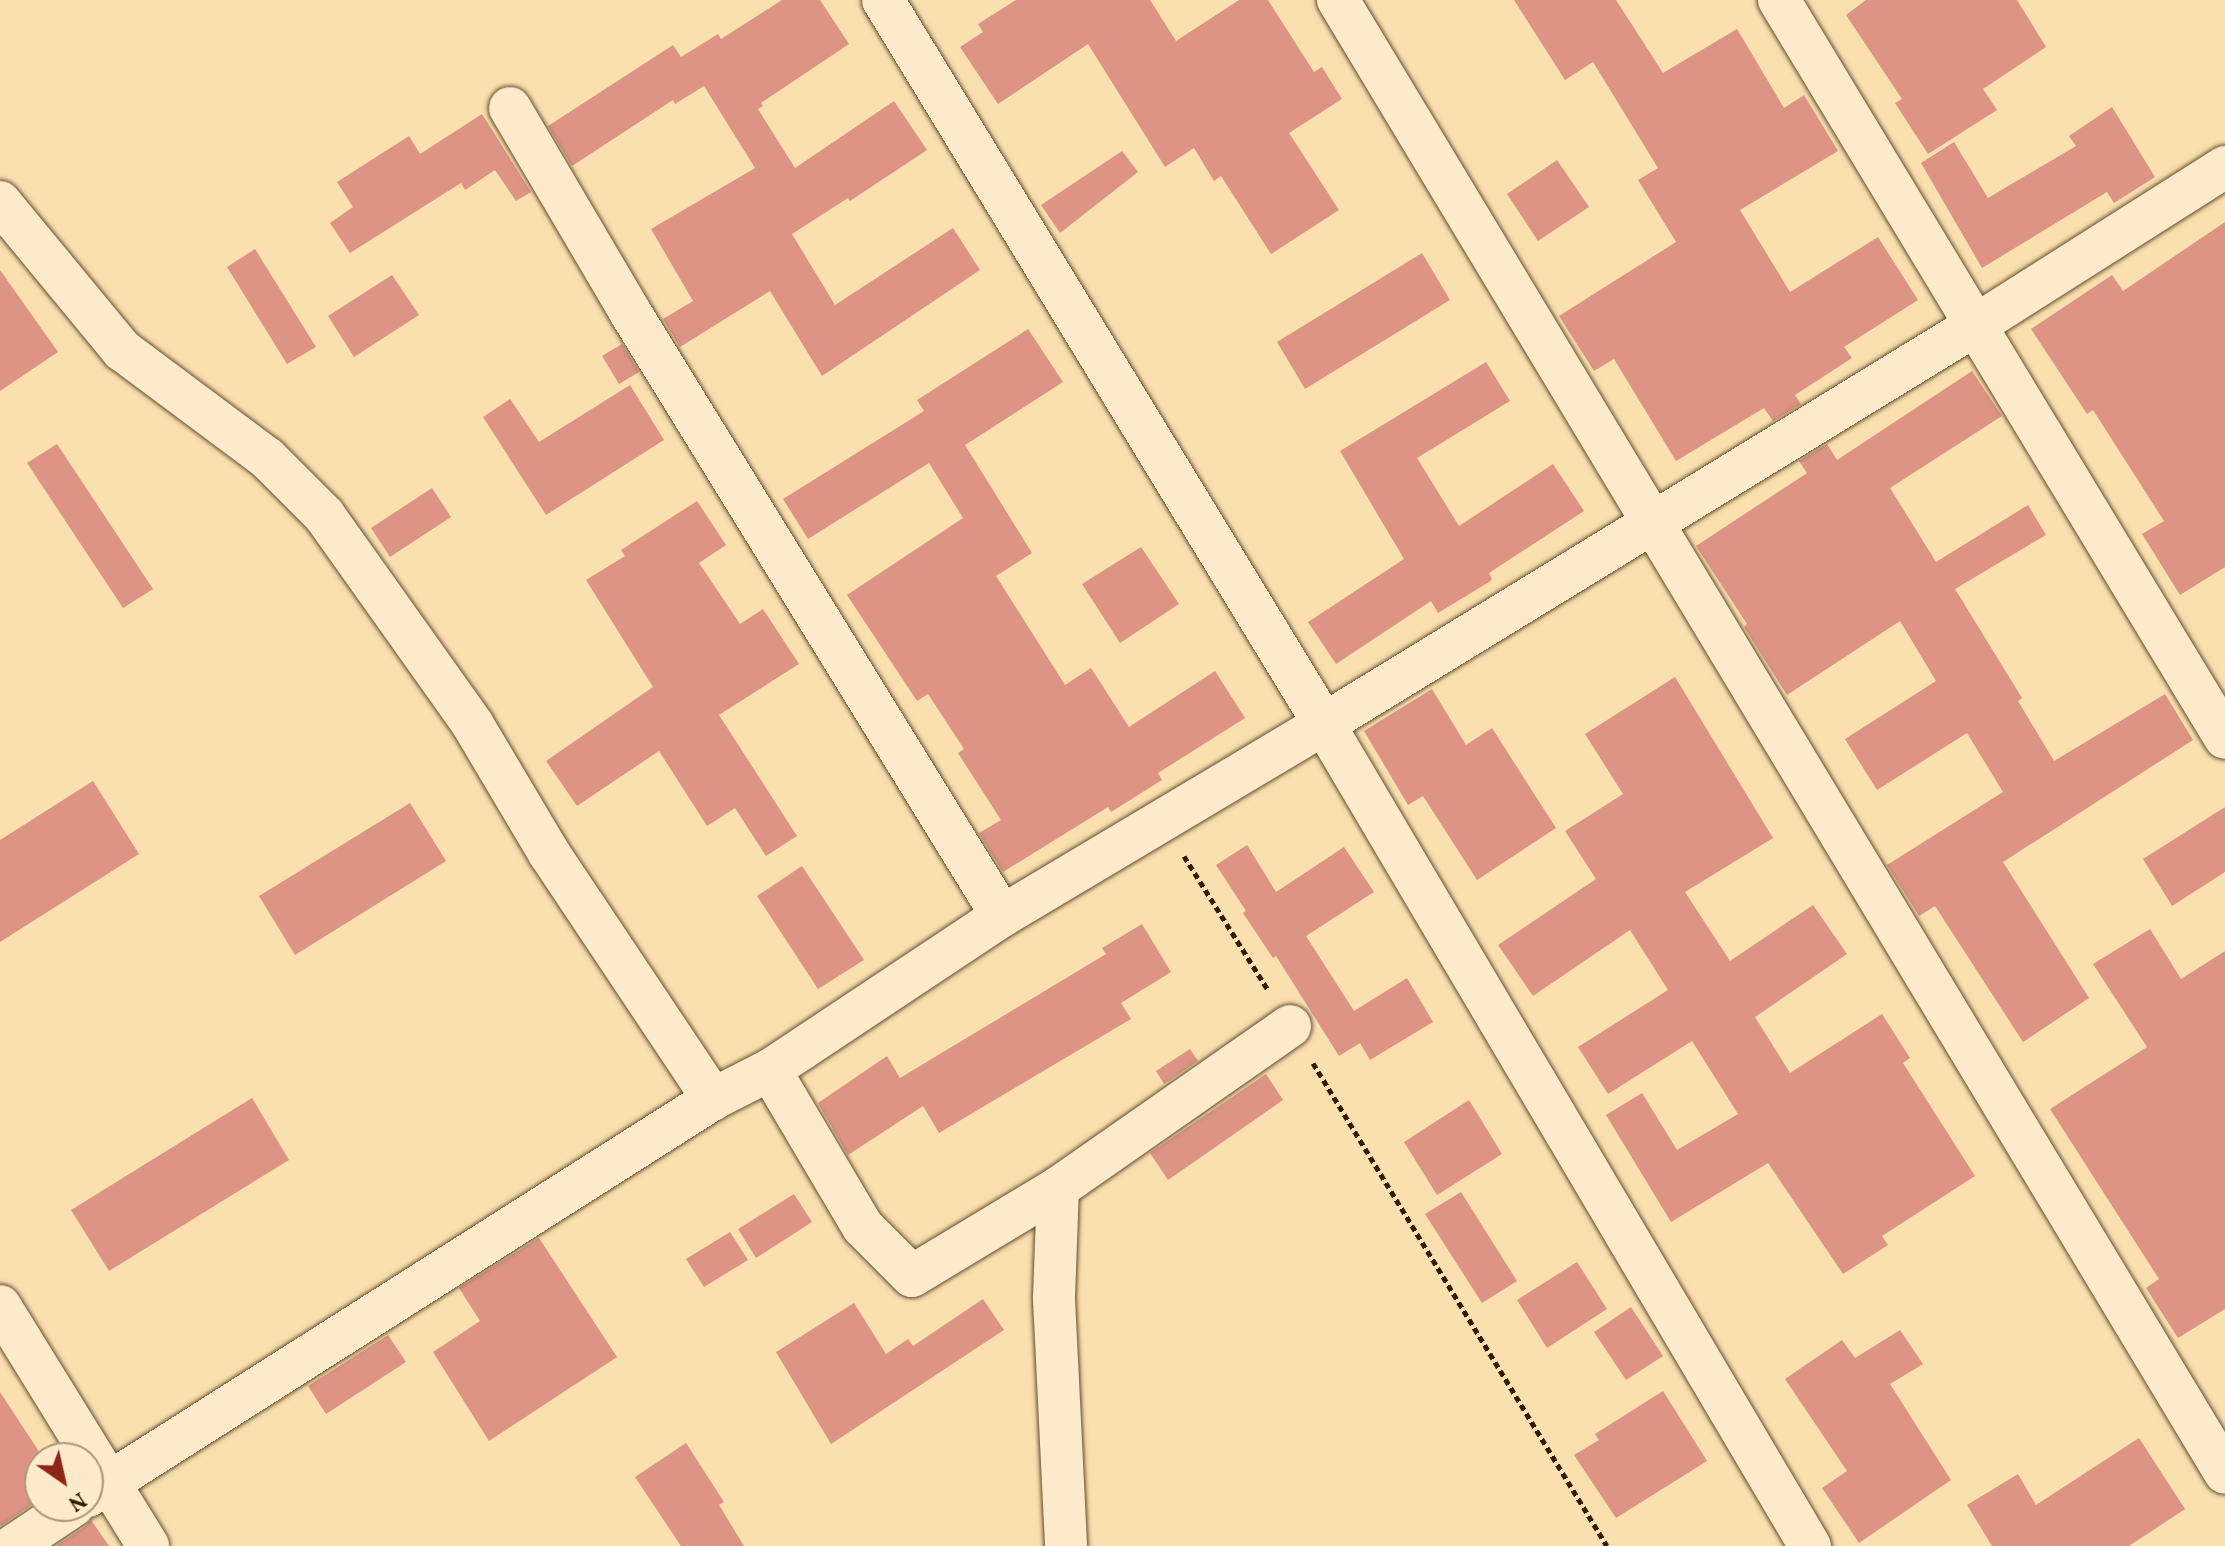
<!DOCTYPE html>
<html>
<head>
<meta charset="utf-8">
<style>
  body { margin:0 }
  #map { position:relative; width:2225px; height:1546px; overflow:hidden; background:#fadfaf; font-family:Vollkorn,serif }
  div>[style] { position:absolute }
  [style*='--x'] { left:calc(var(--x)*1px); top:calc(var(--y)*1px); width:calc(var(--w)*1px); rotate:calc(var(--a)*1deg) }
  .building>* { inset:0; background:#dd9485 }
  .path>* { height:5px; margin-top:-2.5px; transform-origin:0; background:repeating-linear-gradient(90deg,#311c03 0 6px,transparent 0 10px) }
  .roads { filter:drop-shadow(0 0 2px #634d2e) drop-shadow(0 0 2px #634d2e) }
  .minor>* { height:42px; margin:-21px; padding:0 21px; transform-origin:21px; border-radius:21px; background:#fceacb }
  span { translate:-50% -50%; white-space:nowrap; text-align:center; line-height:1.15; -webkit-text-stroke:7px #fceacb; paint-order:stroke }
  .north { position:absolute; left:24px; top:1442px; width:80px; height:80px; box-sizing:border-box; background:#fceacb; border:2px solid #ab987b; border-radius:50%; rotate:146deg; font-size:22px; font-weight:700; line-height:32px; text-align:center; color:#311c03 }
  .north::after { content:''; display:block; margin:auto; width:28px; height:36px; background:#8f2418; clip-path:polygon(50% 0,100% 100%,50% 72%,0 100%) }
</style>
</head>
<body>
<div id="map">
  <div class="building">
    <div style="clip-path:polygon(782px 0,820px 0,849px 44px,761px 103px,763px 106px,758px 109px,795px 168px,894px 101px,927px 150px,850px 201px,848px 198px,792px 234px,835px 305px,953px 228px,980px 270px,822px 376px,770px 291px,680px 347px,663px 319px,693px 301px,651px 229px,755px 168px,704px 86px,675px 104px,673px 100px,572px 166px,548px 126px,673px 45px,681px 57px,718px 34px,721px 39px)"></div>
    <div style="clip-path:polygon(1016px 0,1150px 0,1176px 41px,1239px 0,1268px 0,1314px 72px,1322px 67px,1342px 99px,1289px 133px,1339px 210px,1271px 254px,1221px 176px,1214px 181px,1194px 148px,1165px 167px,1088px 44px,998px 104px,960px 47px,983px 32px,978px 24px)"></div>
    <div style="clip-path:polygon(1514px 0,1616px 0,1663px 73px,1737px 29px,1784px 108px,1804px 95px,1838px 151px,1740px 210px,1790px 292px,1878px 237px,1918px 300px,1844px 347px,1852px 358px,1795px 395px,1801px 404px,1773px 421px,1764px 408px,1676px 461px,1614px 359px,1594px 371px,1559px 316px,1676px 242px,1638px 180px,1658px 168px,1593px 62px,1565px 80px)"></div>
    <div style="clip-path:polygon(1866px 0,2017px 0,2046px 47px,1983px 89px,1997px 110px,1928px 154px,1895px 103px,1902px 99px,1846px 15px)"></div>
    <div style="clip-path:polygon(2112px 107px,2155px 177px,2114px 203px,2107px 192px,1982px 268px,1921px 163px,1954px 142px,1988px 198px,2076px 146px,2069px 136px)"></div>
    <div style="clip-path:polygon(482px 114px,531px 192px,516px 201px,495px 170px,465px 190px,461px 183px,350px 253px,330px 223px,353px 207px,337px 182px,409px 136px,420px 154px)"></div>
    <div style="clip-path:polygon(1122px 151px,1138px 172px,1060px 233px,1041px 205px)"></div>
    <div style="clip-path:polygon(1557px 160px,1589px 207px,1538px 241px,1507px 194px)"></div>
    <div style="clip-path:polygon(2225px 222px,2225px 567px,2180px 595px,2142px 534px,2164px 521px,2093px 410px,2087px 414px,2031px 329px,2112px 275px,2123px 291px)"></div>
    <div style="clip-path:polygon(255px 249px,316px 347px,287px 364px,227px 267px)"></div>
    <div style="clip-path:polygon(1422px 253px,1450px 300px,1305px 389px,1277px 342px)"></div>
    <div style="clip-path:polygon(0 270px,58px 352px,0 391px)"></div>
    <div style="clip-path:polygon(392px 275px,419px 315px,354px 357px,328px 316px)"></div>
    <div style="clip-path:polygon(1028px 329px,1063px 382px,965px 445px,1032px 553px,996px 576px,1065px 685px,1091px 668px,1129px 727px,1215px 671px,1245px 718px,1158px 773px,1162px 780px,1111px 812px,1108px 807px,1003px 872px,979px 833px,1001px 820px,958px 753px,964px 749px,928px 694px,917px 701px,847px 595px,963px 518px,929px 463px,808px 539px,783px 499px,924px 411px,917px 400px)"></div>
    <div style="clip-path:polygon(622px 344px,639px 372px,619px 384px,602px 356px)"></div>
    <div style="clip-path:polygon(1486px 362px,1510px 401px,1417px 458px,1459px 526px,1553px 464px,1584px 511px,1489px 573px,1492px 579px,1489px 582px,1438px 613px,1431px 601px,1336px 664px,1308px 622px,1404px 559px,1340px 451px)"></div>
    <div style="clip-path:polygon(1972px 371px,2002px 416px,1890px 488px,1936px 562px,2028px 505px,2046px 535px,1955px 589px,2022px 698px,2018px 701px,2054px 761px,2165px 694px,2193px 740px,2003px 862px,2089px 998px,2023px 1042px,1935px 906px,1919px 916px,1887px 865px,2003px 792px,1967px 733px,1877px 790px,1845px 739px,1936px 681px,1900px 621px,1787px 695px,1744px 627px,1747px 624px,1696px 546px,1807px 473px,1799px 461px,1827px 444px,1837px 460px)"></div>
    <div style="clip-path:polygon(630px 385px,664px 440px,546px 515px,483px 417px,510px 399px,539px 442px)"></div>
    <div style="clip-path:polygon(57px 444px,153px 589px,123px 608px,27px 463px)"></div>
    <div style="clip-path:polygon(432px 488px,451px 517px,390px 557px,371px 528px)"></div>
    <div style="clip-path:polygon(697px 501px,726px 545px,699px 563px,740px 624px,763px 609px,799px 664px,719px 715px,797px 836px,766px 856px,735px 808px,707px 826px,659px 751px,577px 806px,546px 761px,653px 687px,586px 580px,625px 556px,621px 550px)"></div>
    <div style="clip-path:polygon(1141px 547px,1179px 604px,1120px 643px,1082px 584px)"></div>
    <div style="clip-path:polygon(1675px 677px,1773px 838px,1685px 892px,1730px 961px,1813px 905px,1847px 954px,1755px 1017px,1790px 1073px,1882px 1014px,1910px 1058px,1903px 1063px,1975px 1176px,1882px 1236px,1888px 1245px,1843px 1274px,1768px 1163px,1671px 1222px,1606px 1115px,1642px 1093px,1677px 1150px,1738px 1114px,1692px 1041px,1608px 1094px,1578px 1047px,1668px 990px,1630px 930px,1533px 996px,1498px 945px,1596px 879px,1565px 831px,1623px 794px,1585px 734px)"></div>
    <div style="clip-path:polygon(1432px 689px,1466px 745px,1492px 728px,1556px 828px,1477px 880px,1423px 796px,1408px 805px,1364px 731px)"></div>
    <div style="clip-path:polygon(93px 781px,139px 854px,0 942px,0 840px)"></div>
    <div style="clip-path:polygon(410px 803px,446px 861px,295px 955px,259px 896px)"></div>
    <div style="clip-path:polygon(2225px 807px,2225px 872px,2172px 906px,2143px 859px)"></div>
    <div style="clip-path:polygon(1247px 845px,1276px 892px,1344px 847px,1374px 892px,1306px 936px,1354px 1011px,1407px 978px,1433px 1022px,1370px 1060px,1360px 1043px,1339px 1056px,1276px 956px,1273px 958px,1243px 913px,1246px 911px,1216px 865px)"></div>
    <div style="clip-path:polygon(802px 866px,864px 960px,818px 989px,757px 896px)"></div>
    <div style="clip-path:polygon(1142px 924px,1171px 972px,1121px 1003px,1131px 1019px,939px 1133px,923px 1106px,848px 1155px,818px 1103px,887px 1056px,900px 1078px,1106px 954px,1102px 948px)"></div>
    <div style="clip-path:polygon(2150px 929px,2181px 979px,2225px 951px,2225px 1309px,2178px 1338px,2146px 1288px,2159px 1279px,2050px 1109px,2147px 1047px,2093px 964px)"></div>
    <div style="clip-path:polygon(1190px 1049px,1198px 1061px,1164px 1084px,1156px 1071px)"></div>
    <div style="clip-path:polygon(1266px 1074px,1283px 1100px,1168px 1180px,1150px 1153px)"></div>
    <div style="clip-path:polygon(252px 1098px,289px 1160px,109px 1271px,71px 1210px)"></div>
    <div style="clip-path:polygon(1469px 1100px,1502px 1154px,1437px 1195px,1404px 1142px)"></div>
    <div style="clip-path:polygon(1461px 1192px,1517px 1281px,1482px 1303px,1425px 1214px)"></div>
    <div style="clip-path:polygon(794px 1194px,812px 1222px,756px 1258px,738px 1229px)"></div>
    <div style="clip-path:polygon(730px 1232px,748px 1260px,704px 1287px,686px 1259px)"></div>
    <div style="clip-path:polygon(539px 1238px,617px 1357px,489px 1441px,433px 1352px,480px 1321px,459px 1288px)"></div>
    <div style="clip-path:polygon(1577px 1262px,1607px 1309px,1547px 1348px,1517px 1300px)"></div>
    <div style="clip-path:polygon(983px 1299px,1004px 1330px,831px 1444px,776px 1352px,854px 1303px,886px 1354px,908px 1339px,913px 1346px)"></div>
    <div style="clip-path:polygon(1631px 1307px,1663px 1356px,1626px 1380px,1594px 1332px)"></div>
    <div style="clip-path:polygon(1900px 1330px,1923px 1364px,1890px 1384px,1951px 1480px,1859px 1543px,1822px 1488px,1847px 1471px,1785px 1379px,1842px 1340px,1855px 1358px)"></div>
    <div style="clip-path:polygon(388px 1335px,406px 1362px,326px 1414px,308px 1386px)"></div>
    <div style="clip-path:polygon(1663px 1391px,1707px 1461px,1616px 1518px,1574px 1455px,1599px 1440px,1595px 1434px)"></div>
    <div style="clip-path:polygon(0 1392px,40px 1453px,44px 1450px,49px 1458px,40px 1458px,40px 1499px,0 1526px)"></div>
    <div style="clip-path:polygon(2139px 1438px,2185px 1509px,2129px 1546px,1992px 1546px,1967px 1505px,2018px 1474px,2036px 1505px)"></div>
    <div style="clip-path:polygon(686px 1443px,724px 1502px,719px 1505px,744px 1546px,681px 1546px,635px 1477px)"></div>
    <div style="clip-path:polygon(91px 1520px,109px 1546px,56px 1546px,86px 1526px)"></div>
  </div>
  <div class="path">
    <div style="--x:1184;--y:856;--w:158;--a:57.9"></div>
    <div style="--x:1313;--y:1063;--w:565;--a:58.67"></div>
  </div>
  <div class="roads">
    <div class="minor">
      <div style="--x:883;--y:0;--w:848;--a:58.65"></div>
      <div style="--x:1324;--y:724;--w:955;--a:59.41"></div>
      <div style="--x:1338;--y:0;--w:1719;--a:58.94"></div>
      <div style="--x:1779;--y:0;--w:862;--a:58.85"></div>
      <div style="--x:510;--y:108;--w:237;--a:59.5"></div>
      <div style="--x:630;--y:312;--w:709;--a:58.37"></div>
      <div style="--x:0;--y:202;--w:192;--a:50.5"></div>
      <div style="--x:122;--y:350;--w:181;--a:36.7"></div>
      <div style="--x:267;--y:458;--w:81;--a:45"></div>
      <div style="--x:324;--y:515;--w:257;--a:54.6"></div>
      <div style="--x:473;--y:725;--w:149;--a:59.3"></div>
      <div style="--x:549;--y:853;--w:296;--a:56.3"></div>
      <div style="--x:770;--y:1070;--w:182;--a:59.4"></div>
      <div style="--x:863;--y:1227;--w:69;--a:45"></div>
      <div style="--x:912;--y:1276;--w:170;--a:-31.1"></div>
      <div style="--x:1058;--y:1188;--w:111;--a:92.1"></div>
      <div style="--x:1054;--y:1299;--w:247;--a:87.2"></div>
      <div style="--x:1058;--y:1188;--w:283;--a:-34.9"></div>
      <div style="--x:0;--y:1306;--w:282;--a:58.3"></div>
      <div style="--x:88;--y:1496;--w:740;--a:-32.42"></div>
      <div style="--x:713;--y:1099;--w:64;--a:-27"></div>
      <div style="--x:770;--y:1070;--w:278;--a:-33.6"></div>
      <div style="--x:1002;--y:916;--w:375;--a:-30.8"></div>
      <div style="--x:1324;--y:724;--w:764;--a:-31.47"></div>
      <div style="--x:1976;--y:325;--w:295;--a:-32.4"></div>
      <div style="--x:13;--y:1546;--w:72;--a:-33.7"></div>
    </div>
  </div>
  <div class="north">N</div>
</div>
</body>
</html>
